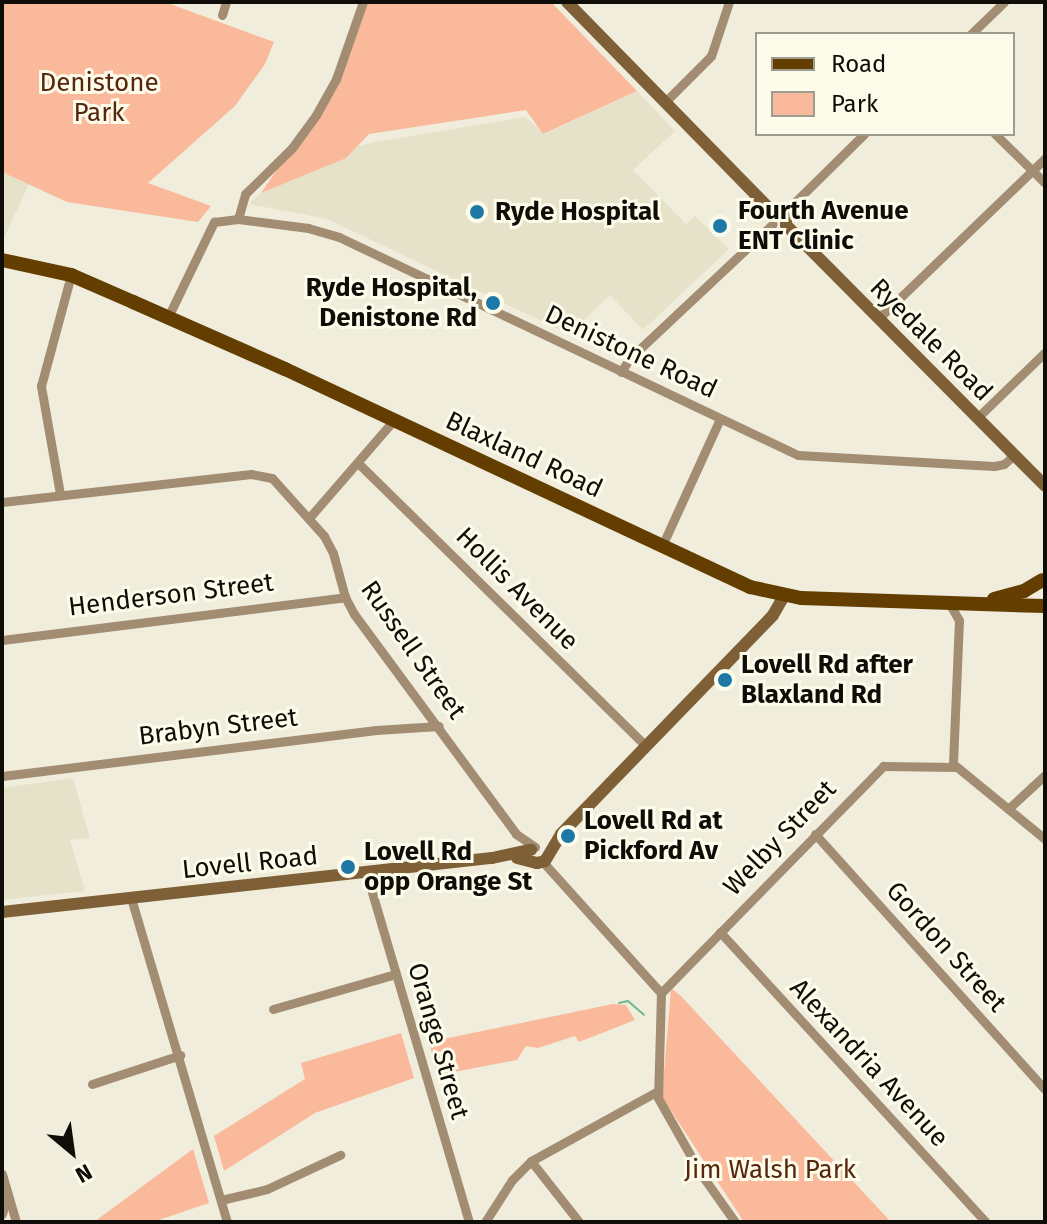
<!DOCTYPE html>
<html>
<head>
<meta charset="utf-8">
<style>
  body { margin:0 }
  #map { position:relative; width:1047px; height:1224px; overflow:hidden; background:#f0eddc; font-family:"Fira Sans",sans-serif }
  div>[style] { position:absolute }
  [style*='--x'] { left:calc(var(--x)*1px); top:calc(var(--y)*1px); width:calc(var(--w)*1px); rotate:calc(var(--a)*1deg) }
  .built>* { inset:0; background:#e6e2ca }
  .green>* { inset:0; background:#fab99b }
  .stream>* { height:2px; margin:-1px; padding:0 1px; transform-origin:1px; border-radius:1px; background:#6eb889 }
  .street>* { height:9px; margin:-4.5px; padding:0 4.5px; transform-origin:4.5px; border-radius:4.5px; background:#a38d72 }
  .secondary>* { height:12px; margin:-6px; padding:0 6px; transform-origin:6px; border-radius:6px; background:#7e5f36 }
  .primary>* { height:14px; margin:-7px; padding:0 7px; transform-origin:7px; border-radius:7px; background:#633e00 }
  .dots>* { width:22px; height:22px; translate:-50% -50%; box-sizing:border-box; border:4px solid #fdfbea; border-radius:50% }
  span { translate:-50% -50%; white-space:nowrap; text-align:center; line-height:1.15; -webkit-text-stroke:6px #fdfbea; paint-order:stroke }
  .park-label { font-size:26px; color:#56260d }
  .poi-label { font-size:26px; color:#0e0d08; font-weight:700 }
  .left { translate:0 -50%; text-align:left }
  .right { translate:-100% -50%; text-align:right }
  .street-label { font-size:26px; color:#0e0d08 }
  .frame { position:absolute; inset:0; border:4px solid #0e0d08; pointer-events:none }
  .legend { position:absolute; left:755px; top:32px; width:260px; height:104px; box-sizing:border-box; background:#fdfbea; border:2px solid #9d9c90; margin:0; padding:10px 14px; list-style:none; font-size:24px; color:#0e0d08 }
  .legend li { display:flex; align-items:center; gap:16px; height:40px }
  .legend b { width:40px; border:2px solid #9d9c90 }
  .north { position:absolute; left:32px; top:1112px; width:80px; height:80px; -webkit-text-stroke:6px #fdfbea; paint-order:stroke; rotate:151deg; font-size:22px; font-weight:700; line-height:32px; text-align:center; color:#0e0d08 }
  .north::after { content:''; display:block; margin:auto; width:28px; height:36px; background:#0e0d08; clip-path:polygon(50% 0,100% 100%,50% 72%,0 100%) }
</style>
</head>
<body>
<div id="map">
  <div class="built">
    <div style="clip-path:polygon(637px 91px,675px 131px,633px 170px,686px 224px,695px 216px,729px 249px,643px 330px,610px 295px,569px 334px,327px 219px,249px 204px,298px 161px,375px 142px,525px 117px,545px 134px)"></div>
    <div style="clip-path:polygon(2px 172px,29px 184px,2px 242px)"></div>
    <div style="clip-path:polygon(73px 778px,90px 838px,70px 840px,85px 891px,2px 900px,2px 788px)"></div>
  </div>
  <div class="green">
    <div style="clip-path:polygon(2px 2px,165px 2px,274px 42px,265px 64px,235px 106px,148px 183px,211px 206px,198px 222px,67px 202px,2px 172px)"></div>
    <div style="clip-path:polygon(363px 2px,551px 2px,637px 91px,543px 134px,526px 110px,369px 134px,346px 158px,261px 193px,334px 86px)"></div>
    <div style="clip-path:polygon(671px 988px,681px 996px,891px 1222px,744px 1222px,662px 1097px)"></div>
    <div style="clip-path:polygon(613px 1004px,626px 1005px,635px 1020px,579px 1042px,575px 1036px,538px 1048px,526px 1046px,517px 1060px,438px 1075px,429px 1042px)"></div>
    <div style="clip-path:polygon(401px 1033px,414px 1078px,315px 1113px,224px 1171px,214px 1136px,305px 1079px,301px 1063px)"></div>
    <div style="clip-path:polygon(193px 1149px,209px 1203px,153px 1222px,94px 1222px)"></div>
  </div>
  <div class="stream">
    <div style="--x:619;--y:1003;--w:9;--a:-13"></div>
    <div style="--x:628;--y:1001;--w:21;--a:41"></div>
  </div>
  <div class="street">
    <div style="--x:222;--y:15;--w:14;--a:-73"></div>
    <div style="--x:971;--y:34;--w:46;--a:-44.1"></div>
    <div style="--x:665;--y:102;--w:65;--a:-45"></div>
    <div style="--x:711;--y:56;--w:57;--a:-71.6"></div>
    <div style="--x:995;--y:134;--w:70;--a:44.4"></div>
    <div style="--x:786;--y:211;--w:110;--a:-44.6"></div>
    <div style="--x:238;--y:219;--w:26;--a:-74"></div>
    <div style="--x:245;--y:194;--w:66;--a:-44.4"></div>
    <div style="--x:292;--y:148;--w:41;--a:-54"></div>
    <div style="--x:316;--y:115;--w:41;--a:-60.9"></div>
    <div style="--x:336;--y:79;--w:82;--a:-70.7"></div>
    <div style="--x:168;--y:317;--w:106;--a:-64.2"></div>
    <div style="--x:214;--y:222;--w:24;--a:-7"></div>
    <div style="--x:238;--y:219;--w:71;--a:7.3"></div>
    <div style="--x:308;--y:228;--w:32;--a:16"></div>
    <div style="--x:339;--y:237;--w:508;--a:25.41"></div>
    <div style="--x:798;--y:455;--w:196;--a:3.2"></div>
    <div style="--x:994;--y:466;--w:10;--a:-11"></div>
    <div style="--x:1004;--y:464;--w:13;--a:-42"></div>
    <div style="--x:879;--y:318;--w:231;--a:-43.9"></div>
    <div style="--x:621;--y:372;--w:15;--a:-58"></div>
    <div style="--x:629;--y:359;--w:197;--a:-43.2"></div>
    <div style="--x:977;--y:418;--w:95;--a:-44.1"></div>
    <div style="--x:358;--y:463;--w:404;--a:44.5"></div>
    <div style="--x:60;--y:494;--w:110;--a:-100"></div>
    <div style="--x:41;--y:386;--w:115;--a:-74.9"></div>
    <div style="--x:2;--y:502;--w:251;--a:-6.4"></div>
    <div style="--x:251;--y:474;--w:21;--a:11"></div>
    <div style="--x:272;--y:478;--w:78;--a:48.1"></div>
    <div style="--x:324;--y:536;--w:19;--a:62"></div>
    <div style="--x:333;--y:553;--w:46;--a:74.7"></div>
    <div style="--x:345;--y:597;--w:19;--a:62"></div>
    <div style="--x:354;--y:614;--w:273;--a:53.6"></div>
    <div style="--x:516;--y:834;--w:23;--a:34"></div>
    <div style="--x:309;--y:518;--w:130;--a:-49.1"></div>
    <div style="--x:662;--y:546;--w:140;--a:-65.5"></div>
    <div style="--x:949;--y:603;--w:20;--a:60"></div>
    <div style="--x:959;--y:620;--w:146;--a:92.4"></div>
    <div style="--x:2;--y:640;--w:346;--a:-7.1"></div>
    <div style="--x:2;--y:776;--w:377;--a:-7"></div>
    <div style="--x:376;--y:730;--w:63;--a:-3.6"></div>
    <div style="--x:1008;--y:809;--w:50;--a:-42.6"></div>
    <div style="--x:815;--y:834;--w:343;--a:48"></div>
    <div style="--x:543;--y:862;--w:176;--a:48"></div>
    <div style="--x:366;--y:872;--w:365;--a:73.6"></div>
    <div style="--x:131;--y:898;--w:338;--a:73.5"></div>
    <div style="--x:720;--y:932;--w:394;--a:47.5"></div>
    <div style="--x:661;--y:993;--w:318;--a:-45.6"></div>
    <div style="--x:883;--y:766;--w:74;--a:0.8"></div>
    <div style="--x:957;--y:767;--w:114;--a:39.3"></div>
    <div style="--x:661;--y:993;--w:105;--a:91.6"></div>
    <div style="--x:658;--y:1098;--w:87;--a:60.5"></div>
    <div style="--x:701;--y:1174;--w:59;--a:54.7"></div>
    <div style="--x:273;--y:1009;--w:128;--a:-15.9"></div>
    <div style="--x:92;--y:1084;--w:93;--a:-18.2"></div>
    <div style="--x:531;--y:1161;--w:78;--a:51.8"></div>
    <div style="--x:2;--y:1174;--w:50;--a:73.7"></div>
    <div style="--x:221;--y:1200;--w:47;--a:-13.4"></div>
    <div style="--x:267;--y:1189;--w:81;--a:-25"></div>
    <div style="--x:2;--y:1214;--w:19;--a:-74"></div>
    <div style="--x:485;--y:1222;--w:50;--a:-57.3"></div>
    <div style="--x:512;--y:1180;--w:27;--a:-45"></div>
    <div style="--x:531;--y:1161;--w:143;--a:-28.9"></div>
  </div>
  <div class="secondary">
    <div style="--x:567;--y:2;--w:294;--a:45.6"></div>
    <div style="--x:773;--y:212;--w:13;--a:-4"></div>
    <div style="--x:786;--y:211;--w:14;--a:90"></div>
    <div style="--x:786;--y:225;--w:368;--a:45.2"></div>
    <div style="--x:517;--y:858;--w:21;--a:14"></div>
    <div style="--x:537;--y:863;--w:8;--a:-14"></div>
    <div style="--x:545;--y:861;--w:31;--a:-59"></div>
    <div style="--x:561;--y:834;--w:305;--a:-45.9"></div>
    <div style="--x:773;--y:615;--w:22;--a:-60"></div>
    <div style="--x:2;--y:912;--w:493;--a:-6.3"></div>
    <div style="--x:492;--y:858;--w:40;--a:-12"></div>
  </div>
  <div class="primary">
    <div style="--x:2;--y:260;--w:71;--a:12.3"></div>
    <div style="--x:71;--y:275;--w:68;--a:23.5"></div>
    <div style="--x:133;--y:302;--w:166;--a:23.8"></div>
    <div style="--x:285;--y:369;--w:514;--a:25.12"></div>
    <div style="--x:750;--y:587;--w:52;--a:12.2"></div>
    <div style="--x:801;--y:598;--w:244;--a:1.9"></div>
    <div style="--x:994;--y:599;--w:31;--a:-15"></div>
    <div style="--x:1024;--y:591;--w:21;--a:-31"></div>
  </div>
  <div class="dots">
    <div style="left:477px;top:212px;background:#1e78a6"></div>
    <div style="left:720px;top:226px;background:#1e78a6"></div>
    <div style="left:493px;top:303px;background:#1e78a6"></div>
    <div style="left:725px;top:680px;background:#1e78a6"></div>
    <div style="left:568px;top:836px;background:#1e78a6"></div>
    <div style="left:348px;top:867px;background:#1e78a6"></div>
  </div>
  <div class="park-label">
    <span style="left:99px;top:98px">Denistone<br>Park</span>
    <span style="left:770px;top:1170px">Jim Walsh Park</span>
  </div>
  <div class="poi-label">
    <span class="left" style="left:738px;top:226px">Fourth Avenue<br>ENT Clinic</span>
    <span class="left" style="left:495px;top:212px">Ryde Hospital</span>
    <span class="right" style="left:477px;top:303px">Ryde Hospital,<br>Denistone Rd</span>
    <span class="left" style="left:741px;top:680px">Lovell Rd after<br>Blaxland Rd</span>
    <span class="left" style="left:584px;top:836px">Lovell Rd at<br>Pickford Av</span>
    <span class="left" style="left:364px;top:867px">Lovell Rd<br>opp Orange St</span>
  </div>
  <div class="street-label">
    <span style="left:931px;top:340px;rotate:45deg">Ryedale Road</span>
    <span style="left:631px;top:352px;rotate:25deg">Denistone Road</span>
    <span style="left:524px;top:455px;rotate:25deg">Blaxland Road</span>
    <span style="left:517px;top:589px;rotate:45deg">Hollis Avenue</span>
    <span style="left:171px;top:595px;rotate:-7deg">Henderson Street</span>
    <span style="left:413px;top:650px;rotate:55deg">Russell Street</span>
    <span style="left:218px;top:727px;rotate:-7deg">Brabyn Street</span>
    <span style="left:780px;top:838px;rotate:-46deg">Welby Street</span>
    <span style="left:250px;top:863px;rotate:-6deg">Lovell Road</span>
    <span style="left:946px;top:947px;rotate:48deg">Gordon Street</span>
    <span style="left:438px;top:1041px;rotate:74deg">Orange Street</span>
    <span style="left:869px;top:1063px;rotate:47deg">Alexandria Avenue</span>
  </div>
  <div class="frame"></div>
  <ul class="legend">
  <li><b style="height:10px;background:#633e00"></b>Road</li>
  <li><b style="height:22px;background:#fab99b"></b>Park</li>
  </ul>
  <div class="north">N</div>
</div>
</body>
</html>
